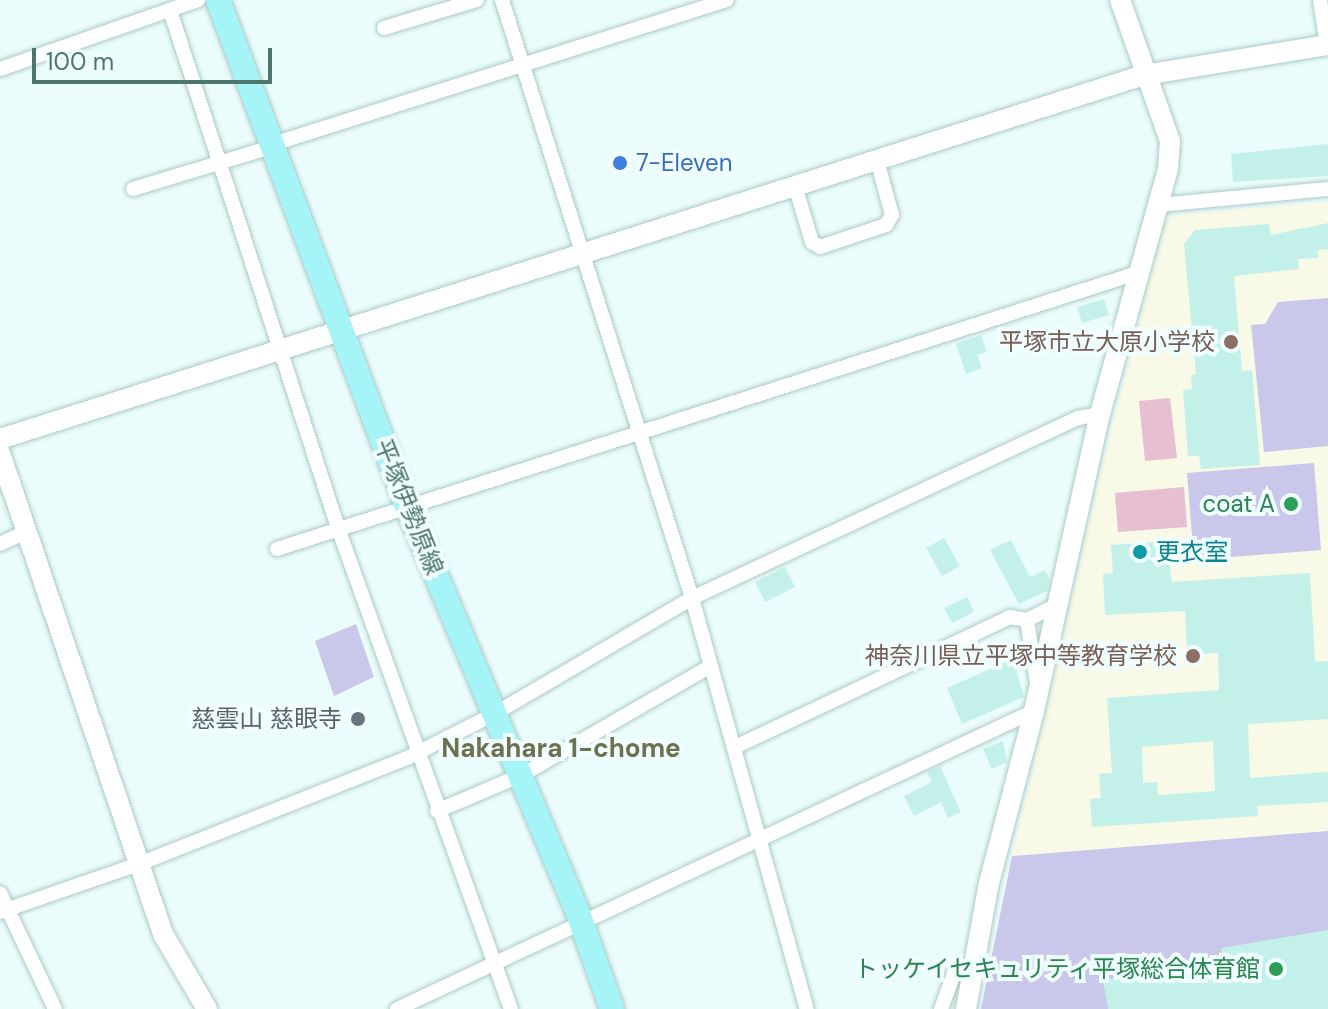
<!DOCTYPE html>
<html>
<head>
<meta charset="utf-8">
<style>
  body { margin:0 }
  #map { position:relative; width:1328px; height:1009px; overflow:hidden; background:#ebfcfc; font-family:"DM Sans","Noto Sans JP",sans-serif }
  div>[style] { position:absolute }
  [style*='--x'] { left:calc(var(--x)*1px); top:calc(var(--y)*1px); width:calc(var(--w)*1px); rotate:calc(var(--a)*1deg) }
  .education>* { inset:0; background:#f8f9e7 }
  .green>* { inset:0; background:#c9c8ea }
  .water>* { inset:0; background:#e6bfd0 }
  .building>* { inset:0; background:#c3f1e9 }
  .roads { filter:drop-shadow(0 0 2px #aacac6) drop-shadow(0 0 2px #aacac6) }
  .street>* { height:14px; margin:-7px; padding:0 7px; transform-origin:7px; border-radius:7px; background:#fff }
  .secondary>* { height:20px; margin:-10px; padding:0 10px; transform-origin:10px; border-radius:10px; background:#fff }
  .primary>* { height:24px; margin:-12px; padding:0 12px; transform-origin:12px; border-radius:12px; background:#a5f4f8 }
  .dots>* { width:22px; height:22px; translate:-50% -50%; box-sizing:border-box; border:4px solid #f1feff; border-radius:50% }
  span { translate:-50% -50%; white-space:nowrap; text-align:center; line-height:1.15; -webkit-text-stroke:8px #f1feff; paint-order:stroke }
  .shop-label { font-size:24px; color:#366cbe }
  .left { translate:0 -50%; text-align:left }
  .education-label { font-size:24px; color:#785e54 }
  .right { translate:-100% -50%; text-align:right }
  .leisure-label { font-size:24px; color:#27864d }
  .street-label { font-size:24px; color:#4d776e }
  .culture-label { font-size:24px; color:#0d838f }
  .worship-label { font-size:24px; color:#5b616d }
  .neighbourhood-label { font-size:26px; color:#6e714f; font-weight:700 }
  .scale { position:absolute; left:32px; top:48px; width:240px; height:36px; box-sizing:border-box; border:4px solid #4d776e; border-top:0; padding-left:10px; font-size:24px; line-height:28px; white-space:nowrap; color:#4d776e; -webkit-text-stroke:6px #f1feff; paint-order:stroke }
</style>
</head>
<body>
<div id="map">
  <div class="education">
    <div style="clip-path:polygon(1328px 202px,1328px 831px,1012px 856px,1098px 481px,1164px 224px,1174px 215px)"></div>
  </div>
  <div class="green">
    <div style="clip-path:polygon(1328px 298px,1328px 446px,1264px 452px,1251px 325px,1265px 324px,1278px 302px)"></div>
    <div style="clip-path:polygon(1314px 463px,1321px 550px,1194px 560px,1187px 473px)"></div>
    <div style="clip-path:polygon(356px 624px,374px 677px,334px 696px,315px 641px)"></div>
    <div style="clip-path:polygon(1328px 831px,1328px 1009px,981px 1009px,1012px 856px)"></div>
  </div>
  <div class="water">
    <div style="clip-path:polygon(1170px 398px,1177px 458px,1145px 461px,1139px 401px)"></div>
    <div style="clip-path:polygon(1184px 487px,1187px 527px,1118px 532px,1115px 493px)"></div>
  </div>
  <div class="building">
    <div style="clip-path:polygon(1328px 144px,1328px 176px,1233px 182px,1231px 154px)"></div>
    <div style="clip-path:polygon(1328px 223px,1328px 249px,1318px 250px,1318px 258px,1298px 259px,1299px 269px,1234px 276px,1242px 371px,1252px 370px,1260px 465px,1201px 469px,1199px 456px,1188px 456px,1183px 390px,1192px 389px,1191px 375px,1196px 374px,1184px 244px,1195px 230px,1269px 224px,1271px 235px)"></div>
    <div style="clip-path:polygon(1104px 299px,1109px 315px,1082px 323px,1077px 307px)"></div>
    <div style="clip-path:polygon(981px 335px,987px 352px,977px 355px,982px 368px,966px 374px,956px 344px)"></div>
    <div style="clip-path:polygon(944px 538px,960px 566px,942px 576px,926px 548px)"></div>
    <div style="clip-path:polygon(1011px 540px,1030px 577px,1045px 570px,1050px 580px,1047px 591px,1019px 604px,990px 550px)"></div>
    <div style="clip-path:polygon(evenodd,1167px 541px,1172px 582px,1310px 573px,1315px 662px,1328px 661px,1328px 719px,1248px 724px,1250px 778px,1328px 772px,1328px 802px,1257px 806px,1258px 816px,1092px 827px,1090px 799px,1101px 798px,1099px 774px,1112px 773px,1107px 698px,1219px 690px,1218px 653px,1187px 655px,1185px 611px,1105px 615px,1103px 574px,1113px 573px,1111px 545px,1167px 541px,1213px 741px,1215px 791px,1158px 795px,1157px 782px,1143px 783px,1142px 747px,1213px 741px)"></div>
    <div style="clip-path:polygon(785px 567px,795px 587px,765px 602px,755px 582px)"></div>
    <div style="clip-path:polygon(967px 597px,974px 612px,952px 623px,944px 608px)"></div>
    <div style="clip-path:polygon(1013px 659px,1024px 697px,962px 724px,947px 688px)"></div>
    <div style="clip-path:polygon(1003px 741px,1007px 762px,992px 769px,983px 749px)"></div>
    <div style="clip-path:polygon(940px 766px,961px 812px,948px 818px,941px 802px,914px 816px,904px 796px,932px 782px,927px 772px)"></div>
    <div style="clip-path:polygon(1328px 930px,1328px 1009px,1108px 1009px,1103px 980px,1223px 960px,1221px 948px)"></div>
  </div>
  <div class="roads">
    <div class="street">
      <div style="--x:502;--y:0;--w:627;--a:72.37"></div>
      <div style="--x:692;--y:598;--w:427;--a:74.4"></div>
      <div style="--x:1320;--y:0;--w:46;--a:81.2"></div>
      <div style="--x:170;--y:10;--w:545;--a:72.03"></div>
      <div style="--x:338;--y:528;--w:511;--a:70.22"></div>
      <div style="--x:384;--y:28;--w:97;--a:-16.8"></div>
      <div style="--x:0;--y:69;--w:210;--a:-19.2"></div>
      <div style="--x:270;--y:145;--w:479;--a:-17.6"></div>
      <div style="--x:795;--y:186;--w:59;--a:73.1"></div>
      <div style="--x:812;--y:242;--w:9;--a:32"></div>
      <div style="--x:820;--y:247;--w:70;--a:-18.4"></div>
      <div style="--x:886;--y:225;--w:12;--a:-59"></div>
      <div style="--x:892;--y:215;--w:57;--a:-105.3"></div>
      <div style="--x:133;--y:189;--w:144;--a:-16.9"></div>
      <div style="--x:1158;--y:205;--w:171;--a:-5.4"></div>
      <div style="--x:0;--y:544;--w:29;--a:-25"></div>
      <div style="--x:277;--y:549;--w:903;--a:-17.79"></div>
      <div style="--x:1027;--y:620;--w:64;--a:81"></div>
      <div style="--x:735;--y:747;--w:304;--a:-25.3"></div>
      <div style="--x:1010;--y:617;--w:17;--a:10"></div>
      <div style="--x:1027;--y:620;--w:36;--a:-27"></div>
      <div style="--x:437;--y:811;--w:92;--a:-23"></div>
      <div style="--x:522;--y:775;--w:218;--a:-30"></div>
      <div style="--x:0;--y:893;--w:128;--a:64.6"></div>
      <div style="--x:0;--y:912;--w:147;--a:-19.1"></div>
      <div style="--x:139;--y:864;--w:288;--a:-21.6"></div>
      <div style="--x:407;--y:758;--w:100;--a:-26.8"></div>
      <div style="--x:496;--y:713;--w:227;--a:-30.4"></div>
      <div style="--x:692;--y:598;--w:426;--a:-25"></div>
      <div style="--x:1078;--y:418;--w:22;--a:-10"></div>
      <div style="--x:397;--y:1009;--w:703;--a:-25.07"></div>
      <div style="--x:941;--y:1009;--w:38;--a:-70"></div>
      <div style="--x:954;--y:973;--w:19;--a:9"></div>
    </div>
    <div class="secondary">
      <div style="--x:0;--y:439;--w:1201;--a:-17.65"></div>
      <div style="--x:1144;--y:75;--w:186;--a:-9.3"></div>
      <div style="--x:0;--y:453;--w:508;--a:71.28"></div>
      <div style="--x:163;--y:934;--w:87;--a:59.6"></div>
      <div style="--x:966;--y:1009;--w:128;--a:-79.7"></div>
      <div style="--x:989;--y:883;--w:178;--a:-75.3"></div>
      <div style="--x:1034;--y:711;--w:304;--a:-77.5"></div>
      <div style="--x:1100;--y:414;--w:254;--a:-74.5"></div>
      <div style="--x:1168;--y:169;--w:28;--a:-86"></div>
      <div style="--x:1170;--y:141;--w:150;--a:-109.5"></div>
    </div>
    <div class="primary">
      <div style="--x:218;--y:0;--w:540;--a:69.52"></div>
      <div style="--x:407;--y:506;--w:438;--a:67.2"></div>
      <div style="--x:577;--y:910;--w:105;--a:70.5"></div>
    </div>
  </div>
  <div class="dots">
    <div style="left:620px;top:163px;background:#3f7fe0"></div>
    <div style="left:1231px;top:342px;background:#8d6e63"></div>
    <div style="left:1291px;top:504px;background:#2e9e5b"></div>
    <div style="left:1140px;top:552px;background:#0f9aa8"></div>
    <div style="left:1193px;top:656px;background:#8d6e63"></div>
    <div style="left:358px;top:719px;background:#6b7280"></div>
    <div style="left:1276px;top:969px;background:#2e9e5b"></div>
  </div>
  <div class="shop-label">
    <span class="left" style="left:636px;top:163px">7-Eleven</span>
  </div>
  <div class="education-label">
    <span class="right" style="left:1215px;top:342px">平塚市立大原小学校</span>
    <span class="right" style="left:1177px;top:656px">神奈川県立平塚中等教育学校</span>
  </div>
  <div class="leisure-label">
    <span class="right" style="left:1275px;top:504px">coat A</span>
    <span class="right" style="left:1260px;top:969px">トッケイセキュリティ平塚総合体育館</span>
  </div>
  <div class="street-label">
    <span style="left:409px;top:507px;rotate:68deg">平塚伊勢原線</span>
  </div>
  <div class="culture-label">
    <span class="left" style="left:1156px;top:552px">更衣室</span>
  </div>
  <div class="worship-label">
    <span class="right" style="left:342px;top:719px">慈雲山 慈眼寺</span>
  </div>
  <div class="neighbourhood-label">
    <span style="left:561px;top:749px">Nakahara 1-chome</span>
  </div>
  <div class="scale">100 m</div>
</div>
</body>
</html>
